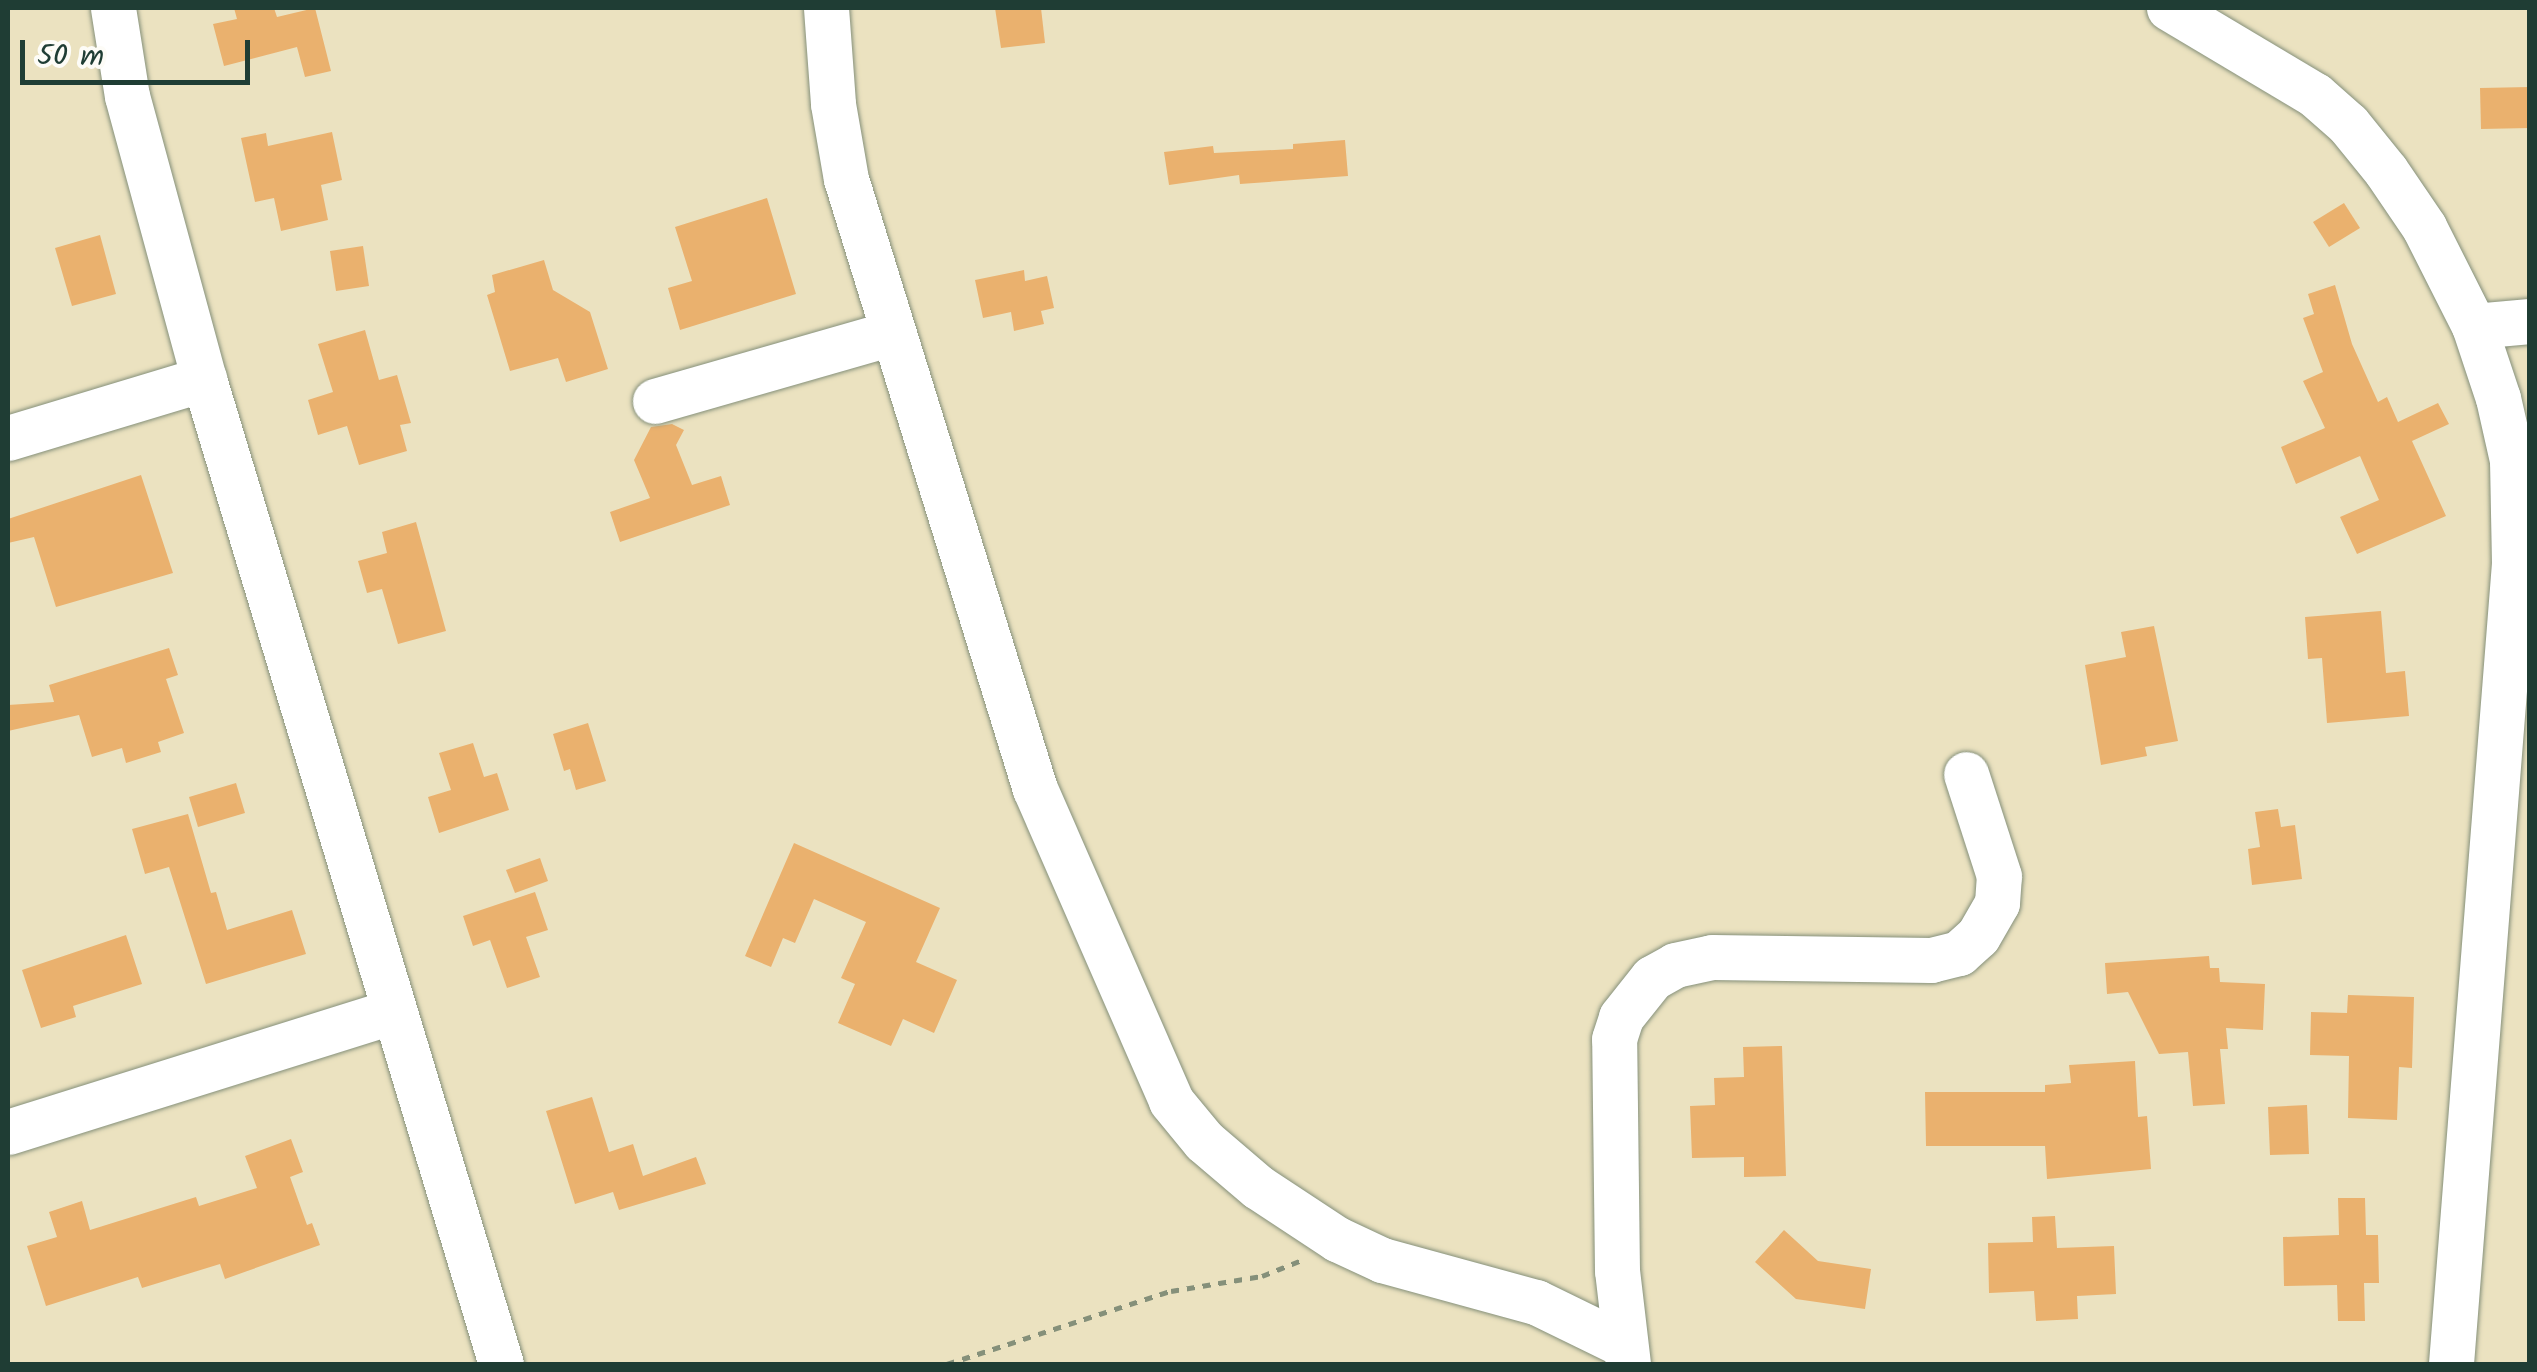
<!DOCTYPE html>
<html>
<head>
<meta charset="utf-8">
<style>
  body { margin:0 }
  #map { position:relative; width:2537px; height:1372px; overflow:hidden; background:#ebe2c0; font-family:Kalam,sans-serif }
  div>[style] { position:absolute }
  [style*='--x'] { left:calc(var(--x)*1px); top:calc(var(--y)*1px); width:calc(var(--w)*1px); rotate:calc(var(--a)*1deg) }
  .building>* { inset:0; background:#eab16e }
  .path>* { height:5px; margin-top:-2.5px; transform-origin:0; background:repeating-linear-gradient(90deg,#85907a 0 8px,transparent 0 16px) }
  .roads { filter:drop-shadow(0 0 2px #85907a) drop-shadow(0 0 2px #85907a) }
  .minor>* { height:45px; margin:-22.5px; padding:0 22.5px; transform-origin:22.5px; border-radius:22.5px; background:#fff }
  span { translate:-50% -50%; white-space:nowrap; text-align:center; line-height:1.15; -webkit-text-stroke:8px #fdfcf7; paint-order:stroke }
  .frame { position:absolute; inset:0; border:10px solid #1f3d34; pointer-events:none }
  .scale { position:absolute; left:20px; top:40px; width:230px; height:45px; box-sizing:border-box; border:5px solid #1f3d34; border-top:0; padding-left:12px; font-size:30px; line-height:35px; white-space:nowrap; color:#1f3d34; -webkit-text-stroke:8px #fdfcf7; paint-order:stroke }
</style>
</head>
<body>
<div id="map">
  <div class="building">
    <div style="clip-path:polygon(234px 8px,274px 8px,277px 17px,315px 8px,331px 71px,305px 77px,297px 47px,224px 66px,213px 24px,237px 19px)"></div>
    <div style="clip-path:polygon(995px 8px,1041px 8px,1045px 43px,1001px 48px)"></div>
    <div style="clip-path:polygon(2530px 87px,2530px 128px,2481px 129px,2480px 88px)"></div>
    <div style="clip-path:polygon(332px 132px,342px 180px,321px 185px,328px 220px,281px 231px,274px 198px,255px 202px,241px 138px,266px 133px,268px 146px)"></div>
    <div style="clip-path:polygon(1345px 140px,1348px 176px,1240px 184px,1239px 175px,1169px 185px,1164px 152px,1213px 146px,1214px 153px,1293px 149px,1293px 144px)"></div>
    <div style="clip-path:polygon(767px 198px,796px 294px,680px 330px,668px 288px,692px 281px,675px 227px)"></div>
    <div style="clip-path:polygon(2344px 203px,2360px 228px,2329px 247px,2313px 222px)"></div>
    <div style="clip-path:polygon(100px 235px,116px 294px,72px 306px,55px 248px)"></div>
    <div style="clip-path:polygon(363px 246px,369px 286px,336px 291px,330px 251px)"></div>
    <div style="clip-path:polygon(544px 260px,553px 290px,590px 312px,608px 369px,566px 382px,558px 358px,510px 371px,487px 295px,495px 292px,492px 275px)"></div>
    <div style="clip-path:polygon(1024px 270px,1025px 281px,1047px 276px,1054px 308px,1041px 311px,1044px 324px,1014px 331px,1011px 312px,983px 318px,975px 280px)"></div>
    <div style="clip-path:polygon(2335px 285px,2352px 344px,2378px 402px,2387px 397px,2398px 422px,2438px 403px,2449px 424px,2412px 441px,2446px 516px,2357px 554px,2340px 517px,2379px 500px,2360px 456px,2296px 484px,2281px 447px,2325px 428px,2303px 381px,2323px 372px,2303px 318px,2314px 314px,2308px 294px)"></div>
    <div style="clip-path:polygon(365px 330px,379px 380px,397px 375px,411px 423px,400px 425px,407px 451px,359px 465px,347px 426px,318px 435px,308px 400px,333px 392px,318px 344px)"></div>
    <div style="clip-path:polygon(672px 424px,684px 430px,676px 445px,692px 485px,721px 476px,730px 505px,620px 542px,610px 512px,650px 498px,634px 460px,651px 427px)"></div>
    <div style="clip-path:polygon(141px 475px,173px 573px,56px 607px,34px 537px,8px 543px,8px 519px)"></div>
    <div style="clip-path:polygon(416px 522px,446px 631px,398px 644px,382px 589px,367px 593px,358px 561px,387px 553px,382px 532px)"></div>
    <div style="clip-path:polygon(2381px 611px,2386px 673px,2405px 671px,2409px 716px,2327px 723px,2322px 658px,2308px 659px,2305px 617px)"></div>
    <div style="clip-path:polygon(2154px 626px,2178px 741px,2145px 747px,2147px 756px,2101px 765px,2085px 665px,2126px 657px,2121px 632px)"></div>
    <div style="clip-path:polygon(169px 648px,178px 675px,166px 679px,184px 733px,158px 742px,161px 752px,126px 763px,122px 748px,92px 757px,79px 715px,8px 731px,8px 705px,54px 702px,49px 685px)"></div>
    <div style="clip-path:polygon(588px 723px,606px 781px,576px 790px,570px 769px,564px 771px,553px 734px)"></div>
    <div style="clip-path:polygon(473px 743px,484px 777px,497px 773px,509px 810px,439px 833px,428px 797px,451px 790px,439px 753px)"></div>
    <div style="clip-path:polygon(236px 783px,245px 813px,198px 827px,189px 797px)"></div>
    <div style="clip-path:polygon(2278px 809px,2281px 827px,2295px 825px,2302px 879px,2252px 885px,2248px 849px,2260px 847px,2255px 812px)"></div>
    <div style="clip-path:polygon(188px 814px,211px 893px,216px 892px,227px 930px,292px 910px,306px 954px,206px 984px,169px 867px,145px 874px,132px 829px)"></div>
    <div style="clip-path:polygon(794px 843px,940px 908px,916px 962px,957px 980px,934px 1033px,903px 1019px,891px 1046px,838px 1023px,855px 984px,841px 978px,866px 922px,814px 899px,795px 943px,783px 938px,771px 967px,745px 956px)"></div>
    <div style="clip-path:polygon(540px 858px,548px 881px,515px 893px,506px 870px)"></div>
    <div style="clip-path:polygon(535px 892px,548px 930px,526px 937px,540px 977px,507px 988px,490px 940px,473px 946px,463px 916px)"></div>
    <div style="clip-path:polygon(126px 935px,142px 984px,73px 1006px,76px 1017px,41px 1028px,22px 970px)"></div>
    <div style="clip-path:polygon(2209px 956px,2210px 968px,2219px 968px,2220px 982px,2265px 984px,2263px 1030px,2226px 1028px,2228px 1049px,2220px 1049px,2225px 1104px,2193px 1106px,2188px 1052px,2159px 1054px,2128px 992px,2107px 994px,2105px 963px)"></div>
    <div style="clip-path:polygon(2348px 995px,2414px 997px,2412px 1068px,2399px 1067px,2397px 1120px,2348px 1118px,2349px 1056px,2310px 1055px,2311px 1012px,2347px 1013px)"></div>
    <div style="clip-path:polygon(1782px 1046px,1786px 1176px,1744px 1177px,1744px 1157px,1692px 1158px,1690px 1106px,1715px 1105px,1714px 1078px,1744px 1077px,1743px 1047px)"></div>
    <div style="clip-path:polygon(2135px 1061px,2138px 1117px,2147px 1116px,2151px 1169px,2047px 1179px,2045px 1146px,1926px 1146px,1925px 1092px,2045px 1092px,2045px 1085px,2071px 1083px,2069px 1065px)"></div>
    <div style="clip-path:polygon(592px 1097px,609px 1152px,633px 1144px,643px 1176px,696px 1157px,706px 1184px,619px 1210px,613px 1192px,575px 1204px,546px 1111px)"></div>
    <div style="clip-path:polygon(2307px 1105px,2309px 1154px,2270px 1155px,2268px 1107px)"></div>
    <div style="clip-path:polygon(291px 1139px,303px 1172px,290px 1177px,307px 1225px,312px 1223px,320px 1245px,225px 1279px,220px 1264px,142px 1288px,138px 1277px,46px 1306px,27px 1246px,57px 1237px,49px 1212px,82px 1201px,90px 1230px,196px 1197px,199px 1206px,257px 1188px,245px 1156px)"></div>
    <div style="clip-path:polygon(2338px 1198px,2365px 1198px,2366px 1235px,2378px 1235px,2379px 1283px,2364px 1283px,2365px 1321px,2338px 1321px,2337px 1285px,2284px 1286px,2283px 1237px,2339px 1235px)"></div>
    <div style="clip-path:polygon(2055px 1216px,2057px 1248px,2114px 1246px,2116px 1294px,2077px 1296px,2078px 1319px,2036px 1321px,2034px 1291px,1989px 1293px,1988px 1243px,2033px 1242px,2032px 1217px)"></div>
    <div style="clip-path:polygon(1784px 1230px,1818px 1261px,1871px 1269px,1865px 1309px,1796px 1299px,1755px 1262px)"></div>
  </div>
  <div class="path">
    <div style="--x:947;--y:1364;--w:236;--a:-18.1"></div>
    <div style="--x:1171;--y:1291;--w:92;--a:-9.4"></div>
    <div style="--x:1262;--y:1276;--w:43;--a:-21.8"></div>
  </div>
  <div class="roads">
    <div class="minor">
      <div style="--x:113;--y:8;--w:89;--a:81"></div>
      <div style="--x:127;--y:96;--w:293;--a:74.8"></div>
      <div style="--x:204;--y:379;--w:1029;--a:73.22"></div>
      <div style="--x:826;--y:8;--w:96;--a:85.8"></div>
      <div style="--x:833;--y:104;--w:76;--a:80.2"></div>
      <div style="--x:846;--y:179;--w:639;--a:72.79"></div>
      <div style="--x:1035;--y:789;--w:340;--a:66.4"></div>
      <div style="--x:1171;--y:1101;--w:52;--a:50.5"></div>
      <div style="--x:1204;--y:1141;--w:71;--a:40.4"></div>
      <div style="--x:1258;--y:1187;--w:95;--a:33.4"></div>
      <div style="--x:1337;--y:1239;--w:50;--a:25"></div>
      <div style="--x:1382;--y:1260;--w:160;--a:15.3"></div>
      <div style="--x:1536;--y:1302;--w:98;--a:26"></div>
      <div style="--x:2169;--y:8;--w:170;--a:30.8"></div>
      <div style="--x:2315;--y:95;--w:44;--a:41.3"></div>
      <div style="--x:2348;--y:124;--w:60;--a:51"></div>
      <div style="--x:2386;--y:171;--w:68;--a:55.8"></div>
      <div style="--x:2424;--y:227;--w:111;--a:63.2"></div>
      <div style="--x:2474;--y:326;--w:76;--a:71.6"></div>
      <div style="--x:2498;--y:398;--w:64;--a:77.3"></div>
      <div style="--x:2512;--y:460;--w:103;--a:88.9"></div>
      <div style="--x:2514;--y:563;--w:803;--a:94.5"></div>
      <div style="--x:2474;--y:326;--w:56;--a:-5.1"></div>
      <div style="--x:655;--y:401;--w:247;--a:-16"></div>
      <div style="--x:8;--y:438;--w:205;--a:-16.8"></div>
      <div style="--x:8;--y:1132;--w:402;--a:-17.4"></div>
      <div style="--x:1628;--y:1364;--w:94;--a:-96.7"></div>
      <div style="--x:1617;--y:1271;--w:232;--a:-90.7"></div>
      <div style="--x:1614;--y:1039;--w:23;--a:-72"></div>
      <div style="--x:1621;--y:1017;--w:50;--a:-51.5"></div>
      <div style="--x:1652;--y:978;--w:26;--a:-29"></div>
      <div style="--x:1675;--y:965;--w:38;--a:-12"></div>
      <div style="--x:1712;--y:957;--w:219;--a:0.8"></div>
      <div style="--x:1931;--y:960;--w:29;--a:-14"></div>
      <div style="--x:1959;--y:953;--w:25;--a:-42"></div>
      <div style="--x:1978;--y:936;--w:38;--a:-60"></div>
      <div style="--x:1997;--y:903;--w:27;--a:-86"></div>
      <div style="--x:1999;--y:876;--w:107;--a:-107.9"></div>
    </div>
  </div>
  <div class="frame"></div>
  <div class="scale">50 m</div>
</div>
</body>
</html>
